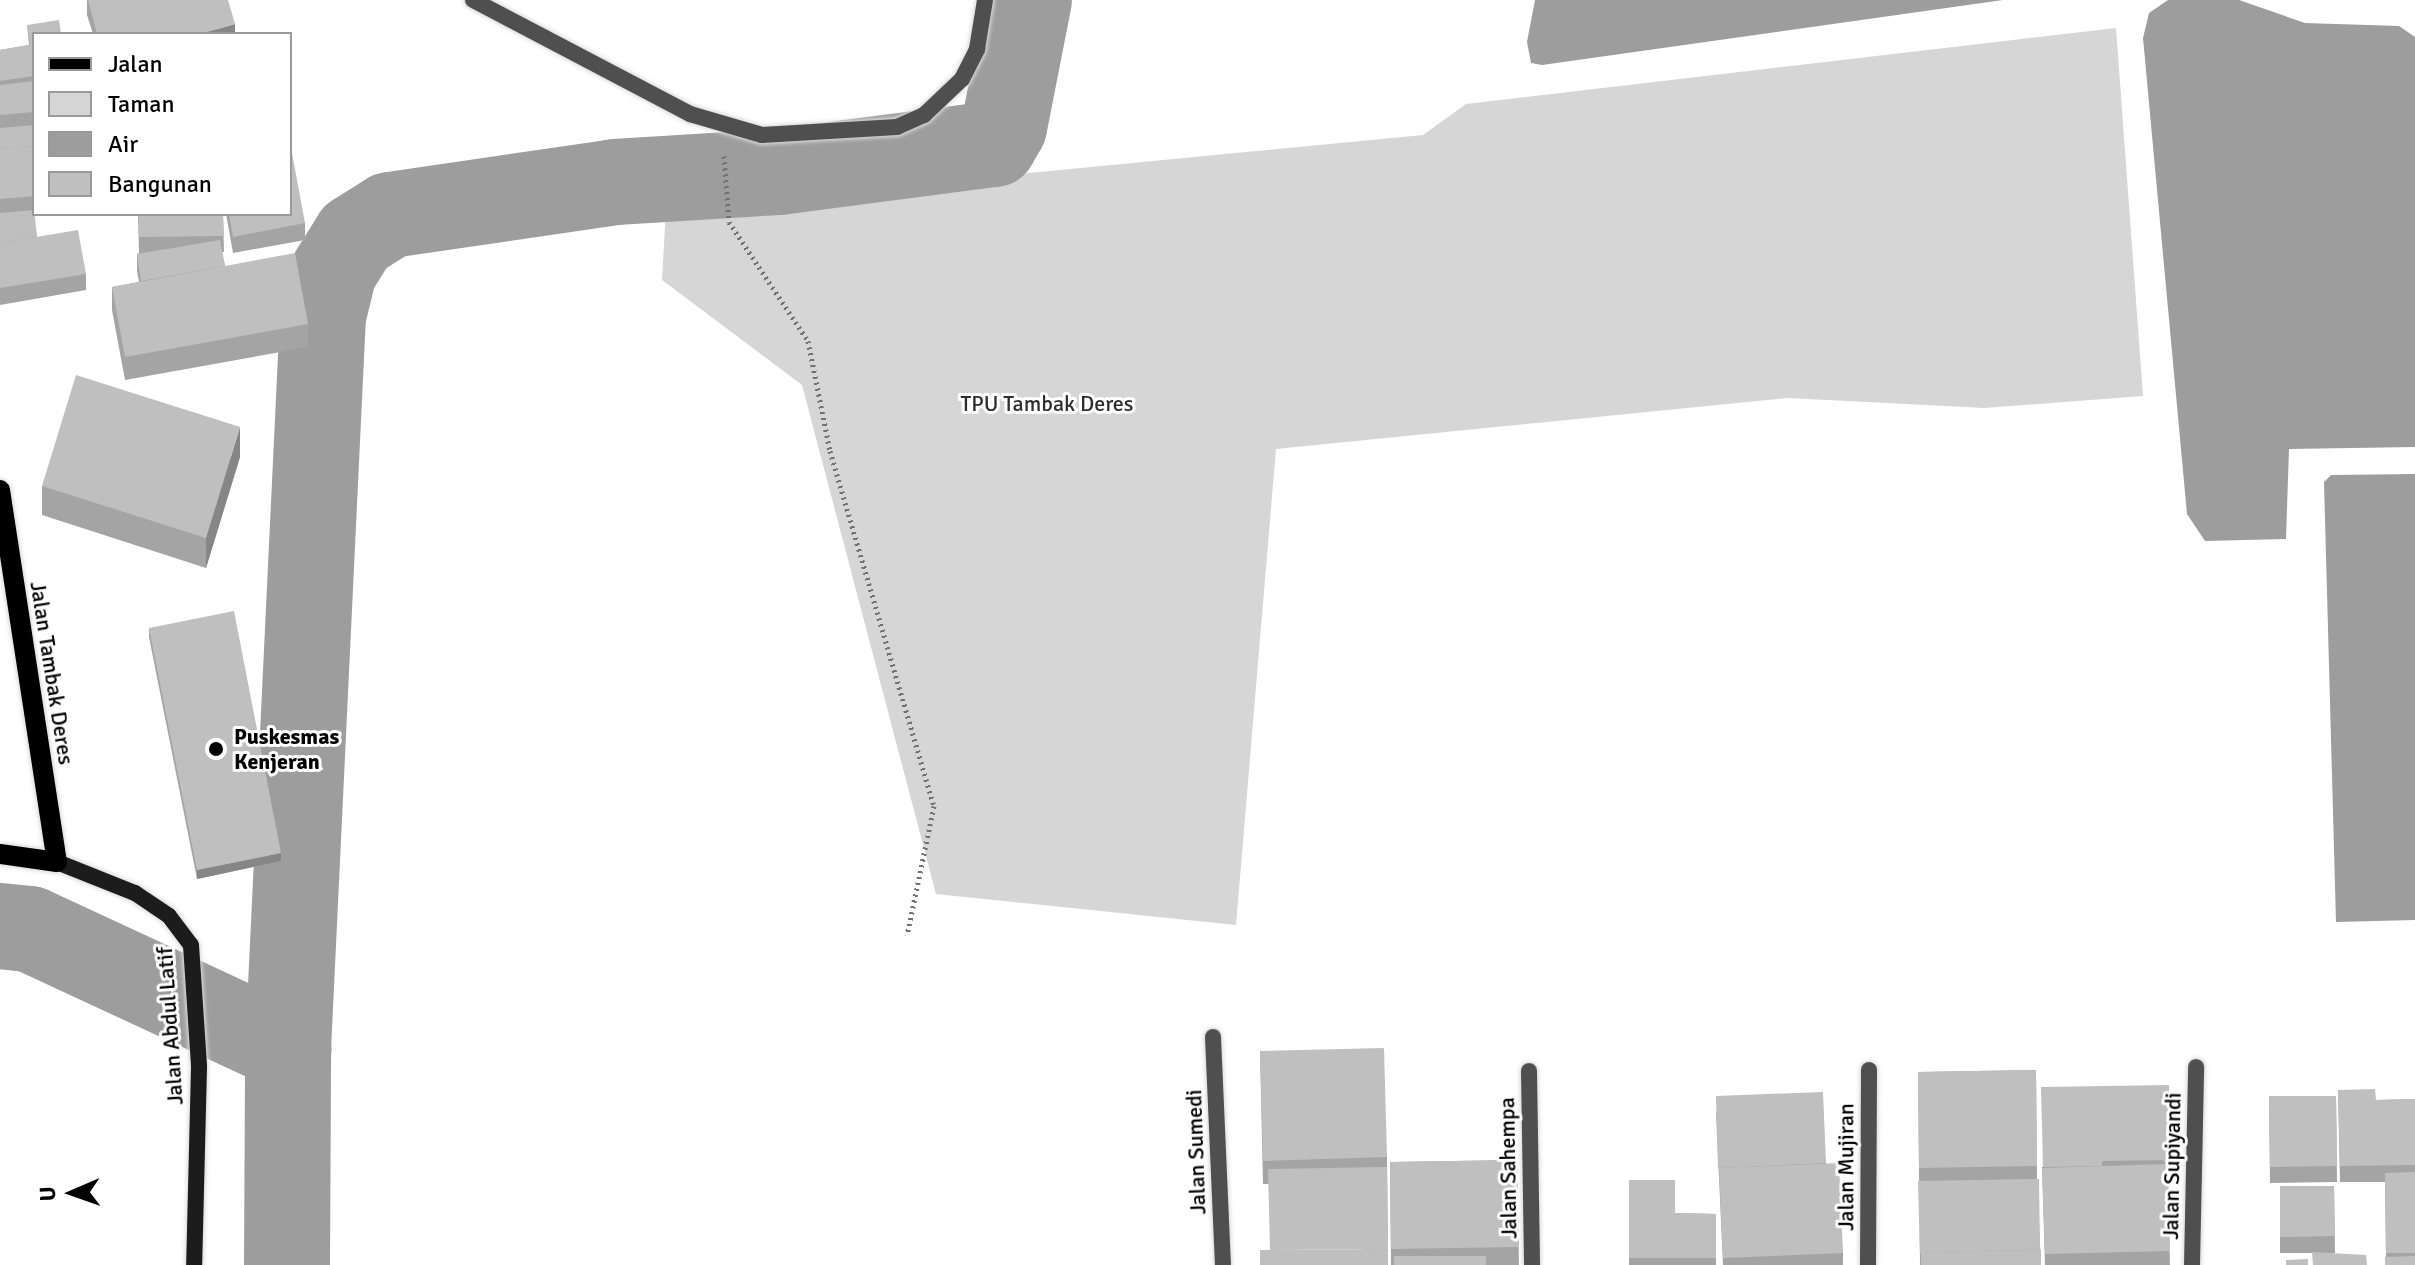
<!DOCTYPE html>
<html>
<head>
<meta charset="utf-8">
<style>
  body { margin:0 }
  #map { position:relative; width:2415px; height:1265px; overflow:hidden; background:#fff; font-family:Signika,sans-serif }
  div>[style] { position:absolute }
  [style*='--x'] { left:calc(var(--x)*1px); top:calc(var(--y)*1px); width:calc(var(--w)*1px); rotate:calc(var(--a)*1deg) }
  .green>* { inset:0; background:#d6d6d6 }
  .water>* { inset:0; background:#9d9d9d }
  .river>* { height:86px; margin:-43px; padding:0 43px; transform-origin:43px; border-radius:43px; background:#9d9d9d }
  .path>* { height:5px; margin-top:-2.5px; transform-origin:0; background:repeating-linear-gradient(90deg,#717171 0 2px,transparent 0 6px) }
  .roads { filter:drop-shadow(0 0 2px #dbdbdb) drop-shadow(0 0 2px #dbdbdb) }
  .minor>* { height:16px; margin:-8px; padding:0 8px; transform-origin:8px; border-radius:8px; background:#4f4f4f }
  .secondary>* { height:16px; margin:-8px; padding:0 8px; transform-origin:8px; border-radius:8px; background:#1c1c1c }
  .primary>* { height:20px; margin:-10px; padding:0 10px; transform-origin:10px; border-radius:10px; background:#000 }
  .wall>* { inset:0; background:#a4a4a4 }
  .shaded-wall>* { inset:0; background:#868686 }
  .building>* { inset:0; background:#bfbfbf }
  .dots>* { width:22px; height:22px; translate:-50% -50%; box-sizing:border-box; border:4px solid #fff; border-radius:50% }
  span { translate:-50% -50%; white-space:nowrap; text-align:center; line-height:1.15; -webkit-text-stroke:6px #fff; paint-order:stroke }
  .park-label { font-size:22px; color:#2d2d2d }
  .street-label { font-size:22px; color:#000 }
  .poi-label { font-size:22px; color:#000; font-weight:700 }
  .left { translate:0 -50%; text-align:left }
  .legend { position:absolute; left:32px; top:32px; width:260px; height:184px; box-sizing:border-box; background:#fff; border:2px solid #999; margin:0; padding:10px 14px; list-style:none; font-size:24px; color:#000 }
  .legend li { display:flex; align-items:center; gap:16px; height:40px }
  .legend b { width:40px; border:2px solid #999 }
  .north { position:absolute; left:32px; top:1153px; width:80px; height:80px; -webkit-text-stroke:6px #fff; paint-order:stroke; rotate:268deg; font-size:22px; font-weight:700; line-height:32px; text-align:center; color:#000 }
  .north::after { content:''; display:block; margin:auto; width:28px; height:36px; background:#000; clip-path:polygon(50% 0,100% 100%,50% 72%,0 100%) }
</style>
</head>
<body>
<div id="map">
  <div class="green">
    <div style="clip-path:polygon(2116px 28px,2143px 396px,1984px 408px,1788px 398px,1276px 449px,1236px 925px,936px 894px,802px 385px,662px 280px,666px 208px,1423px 135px,1466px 104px)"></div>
  </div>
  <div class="water">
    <div style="clip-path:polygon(1535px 0,2003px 0,1542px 65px,1531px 63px,1527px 42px)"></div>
    <div style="clip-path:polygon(2168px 0,2239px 0,2305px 23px,2399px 26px,2415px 37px,2415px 447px,2289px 449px,2286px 539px,2205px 541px,2187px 514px,2143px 38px,2149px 13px)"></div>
    <div style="clip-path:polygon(2415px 474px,2415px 920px,2336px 922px,2324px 482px,2331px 475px)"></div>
  </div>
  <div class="river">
    <div style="--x:0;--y:926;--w:30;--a:6"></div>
    <div style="--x:30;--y:929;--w:285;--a:24.9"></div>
    <div style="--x:287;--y:1265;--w:216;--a:-89.7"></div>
    <div style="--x:288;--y:1049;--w:734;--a:-87.27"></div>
    <div style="--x:323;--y:316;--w:46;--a:-76.3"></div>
    <div style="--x:334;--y:271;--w:40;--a:-58"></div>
    <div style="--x:355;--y:237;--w:41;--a:-32.2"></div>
    <div style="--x:390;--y:215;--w:227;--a:-8.3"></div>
    <div style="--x:615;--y:182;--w:163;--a:-3.5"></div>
    <div style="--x:778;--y:172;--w:218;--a:-7.4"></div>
    <div style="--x:994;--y:144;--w:20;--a:-60"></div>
    <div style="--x:1004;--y:127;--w:129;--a:-78.9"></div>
  </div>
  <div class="path">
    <div style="--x:724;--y:156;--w:66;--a:85.7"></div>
    <div style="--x:729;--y:222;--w:143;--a:56.4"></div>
    <div style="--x:808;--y:341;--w:112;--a:78.7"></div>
    <div style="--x:830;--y:451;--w:370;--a:73.7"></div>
    <div style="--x:934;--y:806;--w:132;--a:101.8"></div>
  </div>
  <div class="roads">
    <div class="minor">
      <div style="--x:473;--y:0;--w:245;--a:27.7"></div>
      <div style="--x:690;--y:114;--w:75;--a:16.3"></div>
      <div style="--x:762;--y:135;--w:135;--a:-3.4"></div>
      <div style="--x:897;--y:127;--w:30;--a:-24"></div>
      <div style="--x:924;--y:115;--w:52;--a:-43.5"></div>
      <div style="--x:962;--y:79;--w:34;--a:-63"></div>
      <div style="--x:977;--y:49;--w:50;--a:-80.7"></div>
      <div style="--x:1213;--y:1037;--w:228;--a:87.5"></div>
      <div style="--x:1529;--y:1071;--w:194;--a:89.1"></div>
      <div style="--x:1868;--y:1265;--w:195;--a:-89.7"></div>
      <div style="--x:2192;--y:1265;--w:198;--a:-88.8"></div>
    </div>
    <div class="secondary">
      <div style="--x:57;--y:862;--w:84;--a:21.7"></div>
      <div style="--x:135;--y:893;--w:41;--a:34.1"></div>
      <div style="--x:169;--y:916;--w:36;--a:53"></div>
      <div style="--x:191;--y:945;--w:122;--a:86.2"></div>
      <div style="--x:199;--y:1067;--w:198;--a:91.4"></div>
    </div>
    <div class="primary">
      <div style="--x:0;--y:490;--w:376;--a:81.3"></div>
      <div style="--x:57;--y:862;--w:58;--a:-172"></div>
    </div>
  </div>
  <div class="wall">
    <div style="clip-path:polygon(87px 0,235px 34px,93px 34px,87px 15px)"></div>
    <div style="clip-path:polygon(27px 25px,34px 34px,34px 214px,37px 237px,86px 274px,86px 290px,0 305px,0 50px,29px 45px)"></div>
    <div style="clip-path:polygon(138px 214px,223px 214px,224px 252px,222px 252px,225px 266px,308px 324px,308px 347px,125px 380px,112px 310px,112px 287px,139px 282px,137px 271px,137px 254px,139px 253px)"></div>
    <div style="clip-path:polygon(226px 214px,290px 214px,305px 223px,305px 240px,233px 253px)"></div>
    <div style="clip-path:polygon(240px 457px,206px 568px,42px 515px,42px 486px)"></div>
    <div style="clip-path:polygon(149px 628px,281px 861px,197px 879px,149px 637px)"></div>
    <div style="clip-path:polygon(1260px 1051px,1387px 1157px,1388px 1265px,1268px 1184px,1263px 1184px)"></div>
    <div style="clip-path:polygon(2036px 1070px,2037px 1179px,2041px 1265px,1920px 1265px,1918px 1072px)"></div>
    <div style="clip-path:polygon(2169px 1085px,2170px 1176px,2168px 1176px,2170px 1265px,2045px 1265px,2042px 1167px)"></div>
    <div style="clip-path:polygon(2338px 1090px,2376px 1100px,2415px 1099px,2415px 1265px,2386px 1257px,2385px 1182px,2340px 1182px)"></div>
    <div style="clip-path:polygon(2269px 1096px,2336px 1096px,2337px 1182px,2270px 1183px)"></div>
    <div style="clip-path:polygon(1716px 1112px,1826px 1163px,1843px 1253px,1843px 1265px,1723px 1265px)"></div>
    <div style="clip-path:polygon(1517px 1160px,1519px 1265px,1391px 1265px,1390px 1162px)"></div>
    <div style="clip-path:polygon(1629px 1180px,1675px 1213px,1716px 1214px,1716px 1265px,1629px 1265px)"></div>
    <div style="clip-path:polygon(2280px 1186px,2334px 1186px,2335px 1253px,2280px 1253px)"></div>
  </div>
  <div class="shaded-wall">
    <div style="clip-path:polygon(235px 24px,235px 34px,200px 34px)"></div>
    <div style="clip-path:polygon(240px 427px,240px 457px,206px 568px,206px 538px)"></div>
    <div style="clip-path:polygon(281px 853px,281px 861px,197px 879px,197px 870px)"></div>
  </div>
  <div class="building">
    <div style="clip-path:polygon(88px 0,228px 0,235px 24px,200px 34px,97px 34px)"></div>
    <div style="clip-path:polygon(59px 20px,61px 34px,34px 34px,34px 44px,30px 45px,27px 25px)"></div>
    <div style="clip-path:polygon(34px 44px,34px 76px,0 81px,0 50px)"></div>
    <div style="clip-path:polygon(34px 81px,34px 112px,0 115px,0 85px)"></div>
    <div style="clip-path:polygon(34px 125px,34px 146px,0 148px,0 128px)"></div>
    <div style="clip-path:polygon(290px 142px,305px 223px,233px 237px,229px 214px,290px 214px)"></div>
    <div style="clip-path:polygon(34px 146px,34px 196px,0 199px,0 148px)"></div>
    <div style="clip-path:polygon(34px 210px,37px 237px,0 243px,0 213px)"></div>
    <div style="clip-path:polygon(139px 214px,223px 214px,224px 236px,139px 237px)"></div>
    <div style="clip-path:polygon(78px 230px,86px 274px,0 288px,0 243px)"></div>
    <div style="clip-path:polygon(220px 240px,225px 266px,141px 281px,137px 254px)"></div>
    <div style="clip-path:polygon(295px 253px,308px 324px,125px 357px,112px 287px)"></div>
    <div style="clip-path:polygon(76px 375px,240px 427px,206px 538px,42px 486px)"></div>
    <div style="clip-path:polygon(234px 611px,281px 853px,197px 870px,149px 628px)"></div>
    <div style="clip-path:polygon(1384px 1048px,1387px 1157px,1263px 1161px,1260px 1051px)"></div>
    <div style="clip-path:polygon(2036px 1070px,2037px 1166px,1919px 1168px,1918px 1072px)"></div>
    <div style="clip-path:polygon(2169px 1085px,2170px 1160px,2102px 1161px,2102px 1166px,2043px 1167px,2041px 1087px)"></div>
    <div style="clip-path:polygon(2375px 1089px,2376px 1100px,2415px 1099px,2415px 1165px,2340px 1166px,2338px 1090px)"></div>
    <div style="clip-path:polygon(1823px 1092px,1826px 1163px,1719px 1168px,1718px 1169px,1716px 1096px)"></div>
    <div style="clip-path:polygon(2269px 1096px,2336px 1096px,2337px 1166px,2270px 1167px)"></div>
    <div style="clip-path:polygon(1517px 1160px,1519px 1247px,1391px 1249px,1390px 1162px)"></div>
    <div style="clip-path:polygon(1839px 1163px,1843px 1253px,1723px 1258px,1719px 1168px)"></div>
    <div style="clip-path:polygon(2168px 1164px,2170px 1251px,2045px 1254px,2042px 1168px)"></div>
    <div style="clip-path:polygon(1387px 1167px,1388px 1253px,1388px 1249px,1270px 1250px,1268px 1169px)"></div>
    <div style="clip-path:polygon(2415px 1172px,2415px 1253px,2386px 1253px,2385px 1173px)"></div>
    <div style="clip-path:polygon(2039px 1179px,2040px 1250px,1921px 1252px,1920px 1255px,1918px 1181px)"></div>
    <div style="clip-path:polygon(1629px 1180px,1675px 1180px,1675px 1213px,1716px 1214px,1716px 1258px,1629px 1258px)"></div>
    <div style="clip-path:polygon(2280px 1186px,2334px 1186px,2335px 1236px,2280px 1237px)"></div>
    <div style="clip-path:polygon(1388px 1249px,1388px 1265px,1260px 1265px,1260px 1250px)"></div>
    <div style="clip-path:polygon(2041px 1250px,2041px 1265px,1921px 1265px,1921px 1252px)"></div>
    <div style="clip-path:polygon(2312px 1252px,2366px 1255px,2367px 1265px,2313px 1265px)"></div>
    <div style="clip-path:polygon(1394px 1256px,1486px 1256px,1486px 1265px,1394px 1265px)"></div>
    <div style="clip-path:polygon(2415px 1256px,2415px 1265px,2385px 1265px,2385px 1257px)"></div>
    <div style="clip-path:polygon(2308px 1259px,2308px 1265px,2286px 1265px,2286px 1260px)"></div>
  </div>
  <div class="dots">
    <div style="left:216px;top:749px;background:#000"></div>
  </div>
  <div class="park-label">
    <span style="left:1047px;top:404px">TPU Tambak Deres</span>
  </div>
  <div class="street-label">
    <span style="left:52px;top:673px;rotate:81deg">Jalan Tambak Deres</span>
    <span style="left:170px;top:1026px;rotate:-94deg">Jalan Abdul Latif</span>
    <span style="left:1196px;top:1152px;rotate:-92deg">Jalan Sumedi</span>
    <span style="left:2172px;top:1166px;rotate:-89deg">Jalan Supiyandi</span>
    <span style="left:1846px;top:1167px;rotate:-90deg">Jalan Mujiran</span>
    <span style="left:1508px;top:1168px;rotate:-91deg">Jalan Sahempa</span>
  </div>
  <div class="poi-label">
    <span class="left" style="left:234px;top:749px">Puskesmas<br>Kenjeran</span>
  </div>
  <ul class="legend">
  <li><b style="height:10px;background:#000"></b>Jalan</li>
  <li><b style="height:22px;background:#d6d6d6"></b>Taman</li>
  <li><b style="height:22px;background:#9d9d9d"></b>Air</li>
  <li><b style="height:22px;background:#bfbfbf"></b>Bangunan</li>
  </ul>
  <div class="north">U</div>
</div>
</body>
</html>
